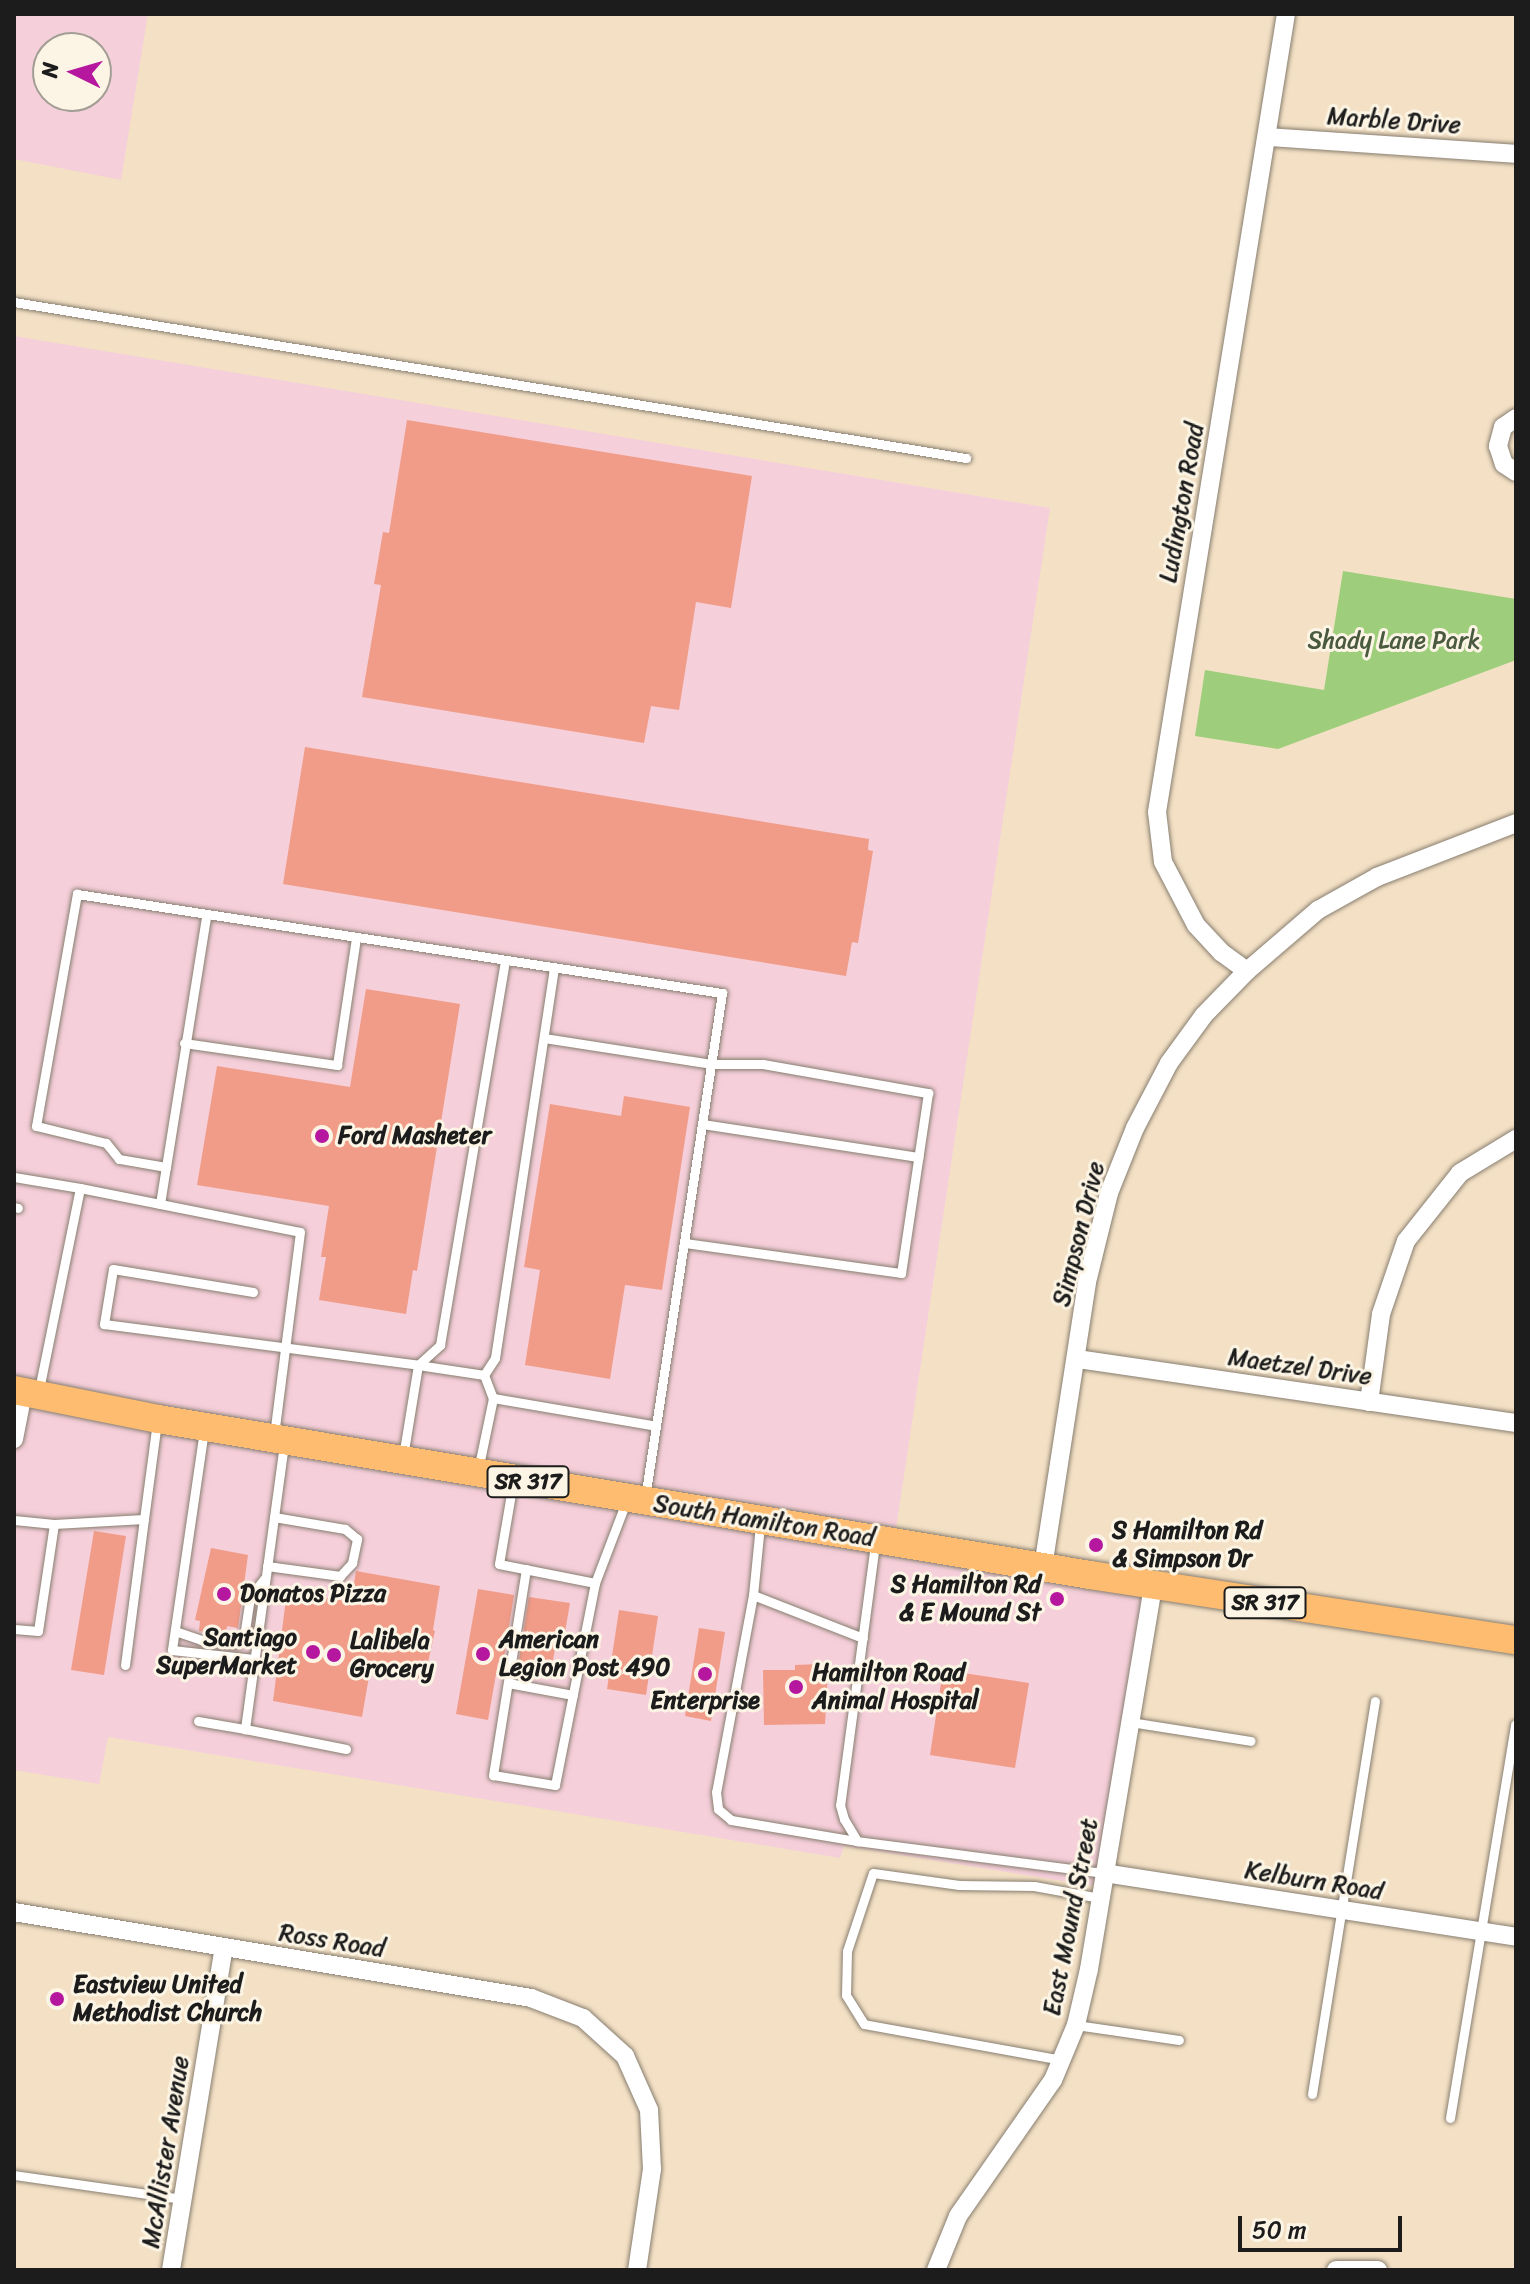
<!DOCTYPE html>
<html>
<head>
<meta charset="utf-8">
<style>
  body { margin:0 }
  #map { position:relative; width:1530px; height:2284px; overflow:hidden; background:#f4e1c5; font-family:Sriracha,sans-serif }
  div>[style] { position:absolute }
  [style*='--x'] { left:calc(var(--x)*1px); top:calc(var(--y)*1px); width:calc(var(--w)*1px); rotate:calc(var(--a)*1deg) }
  .built>* { inset:0; background:#f5cfda }
  .green>* { inset:0; background:#9ece7c }
  .building>* { inset:0; background:#f19c88 }
  .roads { filter:drop-shadow(0 0 2px #887e70) drop-shadow(0 0 2px #887e70) }
  .service>* { height:9px; margin:-4.5px; padding:0 4.5px; transform-origin:4.5px; border-radius:4.5px; background:#fff }
  .minor>* { height:18px; margin:-9px; padding:0 9px; transform-origin:9px; border-radius:9px; background:#fff }
  .primary>* { height:28px; margin:-14px; padding:0 14px; transform-origin:14px; border-radius:14px; background:#fdbc6f }
  .dots>* { width:22px; height:22px; translate:-50% -50%; box-sizing:border-box; border:4px solid #fcf5e5; border-radius:50% }
  span { translate:-50% -50%; white-space:nowrap; text-align:center; line-height:1.15; -webkit-text-stroke:6px #fcf5e5; paint-order:stroke }
  .shield-label span { padding:2px 6px; background:#fcf5e5; border:2px solid; border-radius:6px; -webkit-text-stroke-width:0 }
  .shield-label { font-size:22px; color:#1c1c1c; font-weight:700 }
  .street-label { font-size:24px; color:#1c1c1c }
  .park-label { font-size:24px; color:#4a5a3e }
  .poi-label { font-size:24px; color:#1c1c1c; font-weight:700 }
  .left { translate:0 -50%; text-align:left }
  .right { translate:-100% -50%; text-align:right }
  .frame { position:absolute; inset:0; border:16px solid #1c1c1c; pointer-events:none }
  .north { position:absolute; left:32px; top:32px; width:80px; height:80px; box-sizing:border-box; background:#fcf5e5; border:2px solid #a29e95; border-radius:50%; rotate:275deg; font-size:22px; font-weight:700; line-height:32px; text-align:center; color:#1c1c1c }
  .north::after { content:''; display:block; margin:auto; width:28px; height:36px; background:#b5179e; clip-path:polygon(50% 0,100% 100%,50% 72%,0 100%) }
  .scale { position:absolute; left:1238px; top:2216px; width:164px; height:36px; box-sizing:border-box; border:4px solid #1c1c1c; border-top:0; padding-left:10px; font-size:24px; line-height:28px; white-space:nowrap; color:#1c1c1c; -webkit-text-stroke:6px #fcf5e5; paint-order:stroke }
</style>
</head>
<body>
<div id="map">
  <div class="built">
    <div style="clip-path:polygon(evenodd,14px 14px,148px 14px,121px 180px,14px 159px,14px 14px,48px 48px,96px 48px,96px 96px,48px 96px,48px 48px)"></div>
    <div style="clip-path:polygon(14px 336px,1050px 508px,894px 1542px,1152px 1586px,1101px 1887px,844px 1846px,840px 1858px,108px 1737px,99px 1784px,14px 1770px)"></div>
  </div>
  <div class="green">
    <div style="clip-path:polygon(1343px 571px,1516px 599px,1516px 660px,1278px 749px,1195px 736px,1205px 670px,1324px 690px)"></div>
  </div>
  <div class="building">
    <div style="clip-path:polygon(407px 420px,752px 476px,731px 608px,696px 602px,679px 710px,651px 706px,644px 743px,362px 697px,381px 585px,374px 584px,383px 532px,389px 533px)"></div>
    <div style="clip-path:polygon(305px 747px,869px 839px,868px 850px,873px 851px,858px 943px,852px 942px,846px 976px,283px 884px)"></div>
    <div style="clip-path:polygon(366px 989px,460px 1004px,417px 1271px,413px 1270px,406px 1314px,319px 1300px,326px 1257px,321px 1257px,329px 1206px,197px 1185px,217px 1066px,350px 1087px)"></div>
    <div style="clip-path:polygon(624px 1096px,690px 1107px,662px 1290px,625px 1285px,610px 1379px,525px 1365px,540px 1270px,524px 1267px,550px 1104px,621px 1116px)"></div>
    <div style="clip-path:polygon(94px 1531px,126px 1536px,104px 1675px,71px 1670px)"></div>
    <div style="clip-path:polygon(211px 1548px,248px 1555px,238px 1628px,227px 1626px,226px 1635px,199px 1631px,200px 1621px,195px 1620px)"></div>
    <div style="clip-path:polygon(356px 1571px,440px 1586px,433px 1630px,435px 1631px,424px 1680px,370px 1671px,362px 1717px,273px 1701px,287px 1591px,351px 1602px)"></div>
    <div style="clip-path:polygon(478px 1589px,514px 1595px,503px 1664px,498px 1663px,488px 1720px,456px 1714px)"></div>
    <div style="clip-path:polygon(529px 1597px,570px 1603px,562px 1650px,555px 1649px,551px 1671px,518px 1666px)"></div>
    <div style="clip-path:polygon(619px 1610px,658px 1616px,646px 1695px,607px 1689px)"></div>
    <div style="clip-path:polygon(699px 1628px,725px 1632px,711px 1721px,685px 1716px)"></div>
    <div style="clip-path:polygon(820px 1664px,820px 1669px,828px 1669px,825px 1724px,764px 1725px,763px 1670px,795px 1670px,795px 1665px)"></div>
    <div style="clip-path:polygon(943px 1670px,1029px 1683px,1015px 1768px,930px 1755px)"></div>
  </div>
  <div class="roads">
    <div class="service">
      <div style="--x:14;--y:302;--w:965;--a:9.31"></div>
      <div style="--x:544;--y:1038;--w:169;--a:8.8"></div>
      <div style="--x:711;--y:1064;--w:52;--a:0"></div>
      <div style="--x:763;--y:1064;--w:168;--a:10"></div>
      <div style="--x:928;--y:1093;--w:182;--a:98.5"></div>
      <div style="--x:901;--y:1273;--w:219;--a:-172.1"></div>
      <div style="--x:184;--y:1043;--w:155;--a:8.2"></div>
      <div style="--x:337;--y:1065;--w:128;--a:-81.5"></div>
      <div style="--x:702;--y:1124;--w:219;--a:8.7"></div>
      <div style="--x:166;--y:1167;--w:254;--a:-80.9"></div>
      <div style="--x:14;--y:1177;--w:67;--a:9.5"></div>
      <div style="--x:80;--y:1188;--w:206;--a:101.5"></div>
      <div style="--x:80;--y:1188;--w:224;--a:11.3"></div>
      <div style="--x:300;--y:1232;--w:204;--a:97.3"></div>
      <div style="--x:160;--y:1204;--w:37;--a:-81"></div>
      <div style="--x:166;--y:1167;--w:48;--a:-170.3"></div>
      <div style="--x:119;--y:1159;--w:21;--a:-129"></div>
      <div style="--x:106;--y:1143;--w:72;--a:-166.3"></div>
      <div style="--x:36;--y:1126;--w:236;--a:-80"></div>
      <div style="--x:77;--y:894;--w:653;--a:8.73"></div>
      <div style="--x:722;--y:993;--w:511;--a:98.67"></div>
      <div style="--x:14;--y:1207;--w:4;--a:14"></div>
      <div style="--x:253;--y:1292;--w:142;--a:-170.7"></div>
      <div style="--x:113;--y:1269;--w:56;--a:99.3"></div>
      <div style="--x:104;--y:1324;--w:317;--a:7.4"></div>
      <div style="--x:418;--y:1365;--w:93;--a:99.3"></div>
      <div style="--x:418;--y:1365;--w:30;--a:-42"></div>
      <div style="--x:440;--y:1345;--w:389;--a:-80.4"></div>
      <div style="--x:418;--y:1365;--w:67;--a:8.6"></div>
      <div style="--x:484;--y:1375;--w:25;--a:69"></div>
      <div style="--x:484;--y:1375;--w:20;--a:-57"></div>
      <div style="--x:495;--y:1358;--w:394;--a:-81.4"></div>
      <div style="--x:204;--y:1430;--w:222;--a:98.3"></div>
      <div style="--x:172;--y:1650;--w:82;--a:6.3"></div>
      <div style="--x:284;--y:1444;--w:288;--a:97.8"></div>
      <div style="--x:245;--y:1729;--w:103;--a:11.2"></div>
      <div style="--x:478;--y:1470;--w:74;--a:-78.2"></div>
      <div style="--x:493;--y:1398;--w:165;--a:9.7"></div>
      <div style="--x:513;--y:1482;--w:83;--a:99.7"></div>
      <div style="--x:499;--y:1564;--w:98;--a:11.2"></div>
      <div style="--x:595;--y:1583;--w:87;--a:-69.1"></div>
      <div style="--x:14;--y:1520;--w:40;--a:5.7"></div>
      <div style="--x:760;--y:1525;--w:70;--a:95.7"></div>
      <div style="--x:753;--y:1595;--w:118;--a:21.4"></div>
      <div style="--x:875;--y:1544;--w:263;--a:97.6"></div>
      <div style="--x:840;--y:1805;--w:15;--a:74"></div>
      <div style="--x:844;--y:1819;--w:26;--a:59"></div>
      <div style="--x:857;--y:1841;--w:249;--a:7.4"></div>
      <div style="--x:267;--y:1566;--w:74;--a:7.8"></div>
      <div style="--x:340;--y:1576;--w:18;--a:-47"></div>
      <div style="--x:352;--y:1563;--w:25;--a:-78"></div>
      <div style="--x:357;--y:1539;--w:16;--a:-140"></div>
      <div style="--x:345;--y:1529;--w:72;--a:-170.4"></div>
      <div style="--x:526;--y:1569;--w:209;--a:99.1"></div>
      <div style="--x:493;--y:1775;--w:63;--a:9.2"></div>
      <div style="--x:555;--y:1785;--w:206;--a:-78.8"></div>
      <div style="--x:753;--y:1595;--w:200;--a:100.6"></div>
      <div style="--x:716;--y:1792;--w:17;--a:83"></div>
      <div style="--x:718;--y:1809;--w:17;--a:40"></div>
      <div style="--x:731;--y:1820;--w:128;--a:9.5"></div>
      <div style="--x:14;--y:1629;--w:24;--a:5"></div>
      <div style="--x:38;--y:1631;--w:108;--a:-81.5"></div>
      <div style="--x:54;--y:1524;--w:90;--a:-3.2"></div>
      <div style="--x:144;--y:1519;--w:98;--a:-82.4"></div>
      <div style="--x:175;--y:1631;--w:28;--a:19"></div>
      <div style="--x:201;--y:1640;--w:36;--a:5"></div>
      <div style="--x:237;--y:1643;--w:9;--a:-41"></div>
      <div style="--x:244;--y:1637;--w:40;--a:-81.5"></div>
      <div style="--x:250;--y:1597;--w:23;--a:-52"></div>
      <div style="--x:125;--y:1665;--w:147;--a:-82.6"></div>
      <div style="--x:508;--y:1683;--w:66;--a:10.5"></div>
      <div style="--x:198;--y:1721;--w:48;--a:9.7"></div>
      <div style="--x:1130;--y:1722;--w:122;--a:8.9"></div>
      <div style="--x:1076;--y:2025;--w:104;--a:8.3"></div>
      <div style="--x:1062;--y:2060;--w:201;--a:-169.7"></div>
      <div style="--x:864;--y:2024;--w:34;--a:-122"></div>
      <div style="--x:846;--y:1995;--w:44;--a:-88.7"></div>
      <div style="--x:847;--y:1951;--w:82;--a:-71.6"></div>
      <div style="--x:873;--y:1873;--w:87;--a:7.9"></div>
      <div style="--x:959;--y:1885;--w:75;--a:0.8"></div>
      <div style="--x:1034;--y:1886;--w:67;--a:10.3"></div>
      <div style="--x:1312;--y:2094;--w:398;--a:-80.9"></div>
      <div style="--x:1450;--y:2118;--w:399;--a:-80.6"></div>
      <div style="--x:14;--y:2175;--w:171;--a:8.1"></div>
    </div>
    <div class="minor">
      <div style="--x:1268;--y:137;--w:249;--a:3.9"></div>
      <div style="--x:1516;--y:418;--w:16;--a:145"></div>
      <div style="--x:1503;--y:427;--w:20;--a:105"></div>
      <div style="--x:1498;--y:446;--w:19;--a:72"></div>
      <div style="--x:1504;--y:464;--w:14;--a:34"></div>
      <div style="--x:1247;--y:971;--w:31;--a:-144"></div>
      <div style="--x:1222;--y:953;--w:38;--a:-133"></div>
      <div style="--x:1196;--y:925;--w:71;--a:-117.6"></div>
      <div style="--x:1163;--y:862;--w:50;--a:-96.8"></div>
      <div style="--x:1157;--y:812;--w:808;--a:-80.82"></div>
      <div style="--x:1077;--y:1359;--w:444;--a:8.3"></div>
      <div style="--x:1369;--y:1402;--w:89;--a:-82.2"></div>
      <div style="--x:1381;--y:1314;--w:77;--a:-71.1"></div>
      <div style="--x:1406;--y:1241;--w:87;--a:-51.5"></div>
      <div style="--x:1460;--y:1173;--w:66;--a:-31.3"></div>
      <div style="--x:14;--y:1439;--w:47;--a:-78.9"></div>
      <div style="--x:1043;--y:1567;--w:288;--a:-81.2"></div>
      <div style="--x:1087;--y:1282;--w:92;--a:-76.1"></div>
      <div style="--x:1109;--y:1193;--w:70;--a:-68.2"></div>
      <div style="--x:1135;--y:1128;--w:73;--a:-62.4"></div>
      <div style="--x:1169;--y:1063;--w:59;--a:-53.9"></div>
      <div style="--x:1204;--y:1015;--w:62;--a:-45.7"></div>
      <div style="--x:1247;--y:971;--w:94;--a:-40.7"></div>
      <div style="--x:1318;--y:910;--w:68;--a:-29.2"></div>
      <div style="--x:1377;--y:877;--w:149;--a:-21.2"></div>
      <div style="--x:1104;--y:1873;--w:417;--a:8.8"></div>
      <div style="--x:14;--y:1912;--w:524;--a:9.44"></div>
      <div style="--x:531;--y:1998;--w:56;--a:21"></div>
      <div style="--x:583;--y:2018;--w:57;--a:42.1"></div>
      <div style="--x:625;--y:2056;--w:59;--a:66"></div>
      <div style="--x:649;--y:2110;--w:59;--a:87.1"></div>
      <div style="--x:652;--y:2169;--w:102;--a:98.4"></div>
      <div style="--x:171;--y:2270;--w:327;--a:-80.7"></div>
      <div style="--x:936;--y:2270;--w:58;--a:-67.8"></div>
      <div style="--x:958;--y:2216;--w:166;--a:-55.1"></div>
      <div style="--x:1053;--y:2080;--w:60;--a:-67.3"></div>
      <div style="--x:1076;--y:2025;--w:57;--a:-76.9"></div>
      <div style="--x:1089;--y:1969;--w:388;--a:-80.5"></div>
      <div style="--x:1336;--y:2270;--w:42;--a:0"></div>
    </div>
    <div class="primary">
      <div style="--x:14;--y:1390;--w:147;--a:11.4"></div>
      <div style="--x:158;--y:1419;--w:945;--a:9.5"></div>
      <div style="--x:1090;--y:1575;--w:431;--a:8.7"></div>
    </div>
  </div>
  <div class="dots">
    <div style="left:322px;top:1136px;background:#b5179e"></div>
    <div style="left:1096px;top:1545px;background:#b5179e"></div>
    <div style="left:224px;top:1594px;background:#b5179e"></div>
    <div style="left:1057px;top:1599px;background:#b5179e"></div>
    <div style="left:313px;top:1652px;background:#b5179e"></div>
    <div style="left:483px;top:1654px;background:#b5179e"></div>
    <div style="left:334px;top:1655px;background:#b5179e"></div>
    <div style="left:705px;top:1674px;background:#b5179e"></div>
    <div style="left:796px;top:1687px;background:#b5179e"></div>
    <div style="left:57px;top:1999px;background:#b5179e"></div>
  </div>
  <div class="shield-label">
    <span style="left:528px;top:1482px">SR 317</span>
    <span style="left:1265px;top:1603px">SR 317</span>
  </div>
  <div class="street-label">
    <span style="left:1394px;top:121px;rotate:4deg">Marble Drive</span>
    <span style="left:1182px;top:503px;rotate:-80deg">Ludington Road</span>
    <span style="left:1079px;top:1234px;rotate:-76deg">Simpson Drive</span>
    <span style="left:1300px;top:1367px;rotate:8deg">Maetzel Drive</span>
    <span style="left:764px;top:1521px;rotate:9deg">South Hamilton Road</span>
    <span style="left:1314px;top:1881px;rotate:9deg">Kelburn Road</span>
    <span style="left:1071px;top:1917px;rotate:-79deg">East Mound Street</span>
    <span style="left:332px;top:1941px;rotate:9deg">Ross Road</span>
    <span style="left:166px;top:2152px;rotate:-81deg">McAllister Avenue</span>
  </div>
  <div class="park-label">
    <span style="left:1394px;top:641px">Shady Lane Park</span>
  </div>
  <div class="poi-label">
    <span class="left" style="left:338px;top:1136px">Ford Masheter</span>
    <span class="left" style="left:1112px;top:1545px">S Hamilton Rd<br>&amp; Simpson Dr</span>
    <span class="right" style="left:1041px;top:1599px">S Hamilton Rd<br>&amp; E Mound St</span>
    <span class="left" style="left:240px;top:1594px">Donatos Pizza</span>
    <span class="right" style="left:297px;top:1652px">Santiago<br>SuperMarket</span>
    <span class="left" style="left:499px;top:1654px">American<br>Legion Post 490</span>
    <span class="left" style="left:350px;top:1655px">Lalibela<br>Grocery</span>
    <span class="left" style="left:812px;top:1687px">Hamilton Road<br>Animal Hospital</span>
    <span style="left:705px;top:1701px">Enterprise</span>
    <span class="left" style="left:73px;top:1999px">Eastview United<br>Methodist Church</span>
  </div>
  <div class="frame"></div>
  <div class="north">N</div>
  <div class="scale">50 m</div>
</div>
</body>
</html>
